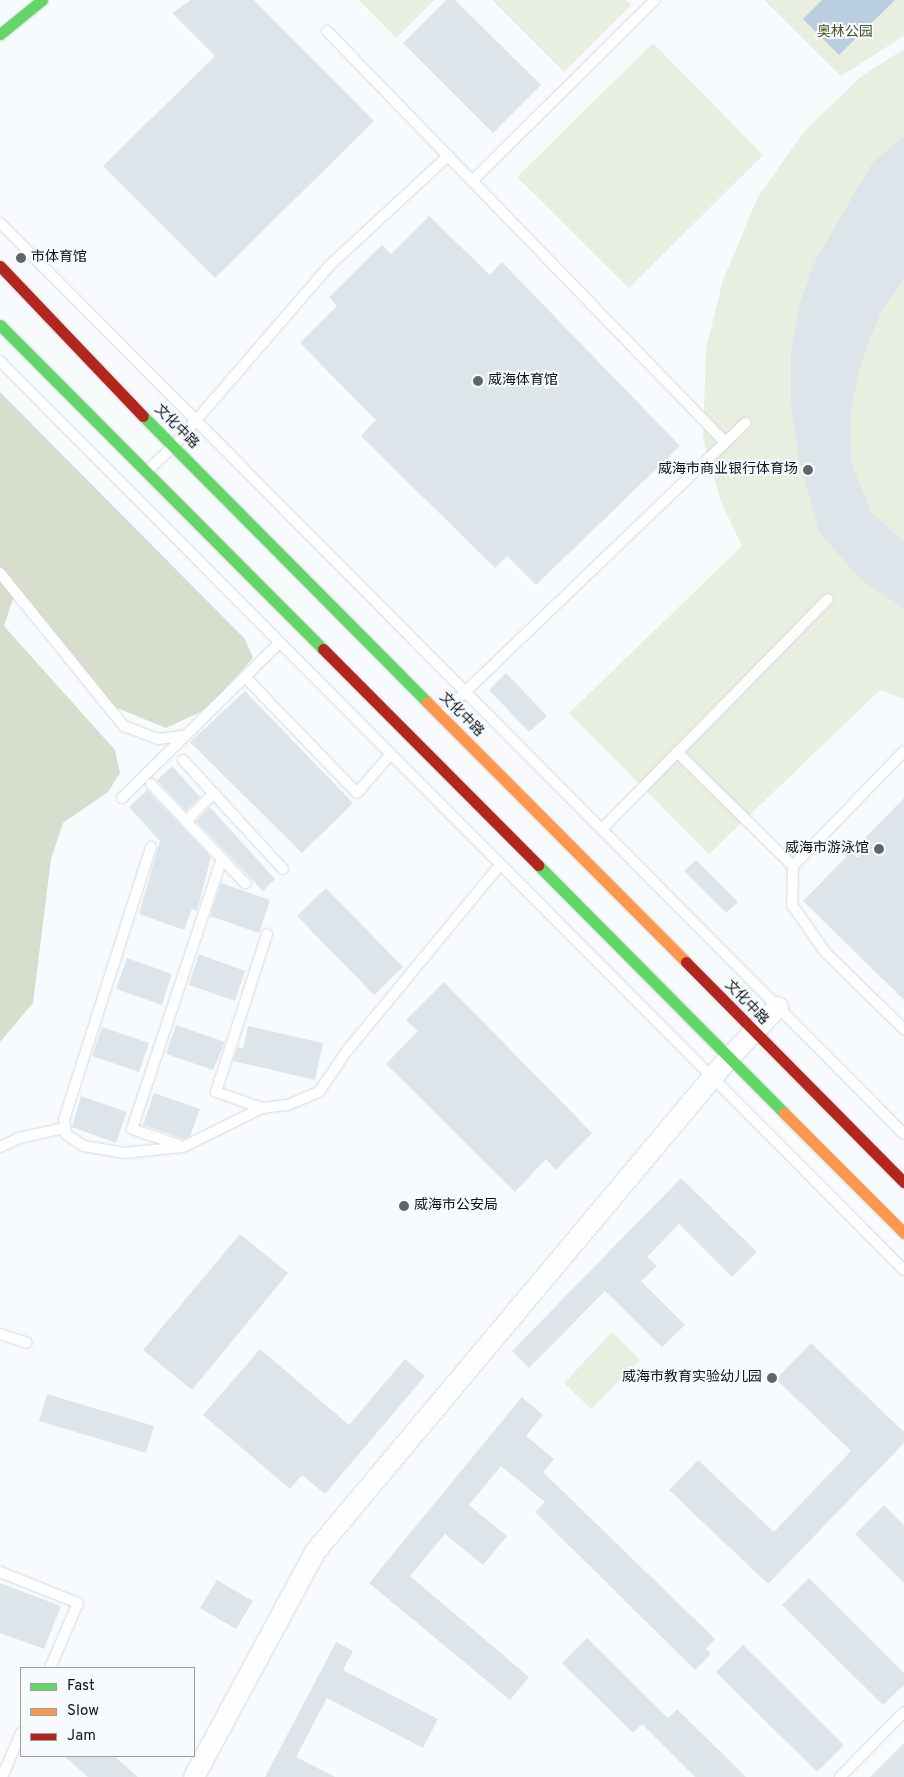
<!DOCTYPE html>
<html>
<head>
<meta charset="utf-8">
<style>
  body { margin:0 }
  #map { position:relative; width:904px; height:1777px; overflow:hidden; background:#f8fbfd; font-family:Overpass,"Noto Sans SC",sans-serif }
  div>[style] { position:absolute }
  [style*='--x'] { left:calc(var(--x)*1px); top:calc(var(--y)*1px); width:calc(var(--w)*1px); rotate:calc(var(--a)*1deg) }
  .green>* { inset:0; background:#e8eee0 }
  .forest>* { inset:0; background:#d8dece }
  .water>* { inset:0; background:#b9cfdf }
  .building>* { inset:0; background:#dee5ea }
  .roads { filter:drop-shadow(0 0 1px #d4d9dd) drop-shadow(0 0 1px #d4d9dd) }
  .lane>* { height:10px; margin:-5px; padding:0 5px; transform-origin:5px; border-radius:5px; background:#fefeff }
  .street>* { height:20px; margin:-10px; padding:0 10px; transform-origin:10px; border-radius:10px; background:#fefeff }
  .fast>* { height:11px; margin:-5.5px; padding:0 5.5px; transform-origin:5.5px; border-radius:5.5px; background:#63d668 }
  .slow>* { height:11px; margin:-5.5px; padding:0 5.5px; transform-origin:5.5px; border-radius:5.5px; background:#ff974d }
  .jam>* { height:11px; margin:-5.5px; padding:0 5.5px; transform-origin:5.5px; border-radius:5.5px; background:#b3261e }
  .dots>* { width:14px; height:14px; translate:-50% -50%; box-sizing:border-box; border:2px solid #f7fbfe; border-radius:50% }
  span { translate:-50% -50%; white-space:nowrap; text-align:center; line-height:1.15; -webkit-text-stroke:4px #f7fbfe; paint-order:stroke }
  .park-label { font-size:14px; color:#485320 }
  .poi-label { font-size:14px; color:#0d1419 }
  .left { translate:0 -50%; text-align:left }
  .right { translate:-100% -50%; text-align:right }
  .street-label { font-size:14px; color:#0d1419 }
  .legend { position:absolute; left:20px; top:1667px; width:175px; height:90px; box-sizing:border-box; background:#f7fbfe; border:1px solid #999fa2; margin:0; padding:6px 9px; list-style:none; font-size:15px; color:#0d1419 }
  .legend li { display:flex; align-items:center; gap:10px; height:25px }
  .legend b { width:25px; border:1px solid #999fa2 }
</style>
</head>
<body>
<div id="map">
  <div class="green">
    <div style="clip-path:polygon(359px 0,434px 0,396px 38px)"></div>
    <div style="clip-path:polygon(492px 0,626px 0,631px 5px,564px 72px)"></div>
    <div style="clip-path:polygon(764px 0,904px 0,904px 36px,841px 76px)"></div>
    <div style="clip-path:polygon(653px 43px,763px 155px,629px 288px,517px 177px)"></div>
    <div style="clip-path:polygon(904px 49px,904px 699px,880px 690px,709px 854px,569px 713px,742px 546px,721px 502px,703px 439px,706px 349px,723px 280px,758px 197px,804px 132px,859px 78px)"></div>
    <div style="clip-path:polygon(612px 1332px,640px 1360px,591px 1409px,564px 1383px)"></div>
  </div>
  <div class="forest">
    <div style="clip-path:polygon(0 392px,245px 639px,253px 658px,207px 709px,166px 728px,112px 706px,15px 593px,4px 626px,115px 750px,120px 773px,108px 792px,63px 823px,51px 859px,33px 1003px,0 1042px)"></div>
  </div>
  <div class="water">
    <div style="clip-path:polygon(822px 0,895px 0,839px 55px,803px 19px)"></div>
  </div>
  <div class="building">
    <div style="clip-path:polygon(191px 0,254px 0,374px 121px,215px 278px,103px 166px,215px 56px,172px 13px)"></div>
    <div style="clip-path:polygon(446px 0,455px 0,541px 85px,493px 133px,403px 43px)"></div>
    <div style="clip-path:polygon(904px 136px,904px 279px,881px 312px,861px 363px,851px 411px,851px 462px,871px 512px,904px 542px,904px 608px,860px 579px,819px 532px,798px 454px,791px 403px,791px 353px,800px 302px,816px 259px,873px 162px)"></div>
    <div style="clip-path:polygon(429px 216px,490px 275px,502px 262px,680px 446px,536px 585px,507px 556px,495px 568px,361px 436px,376px 420px,300px 343px,337px 306px,329px 297px,382px 245px,391px 254px)"></div>
    <div style="clip-path:polygon(506px 673px,547px 716px,529px 732px,489px 690px)"></div>
    <div style="clip-path:polygon(245px 691px,353px 803px,302px 853px,190px 742px)"></div>
    <div style="clip-path:polygon(172px 766px,200px 797px,186px 811px,157px 780px)"></div>
    <div style="clip-path:polygon(147px 790px,211px 857px,197px 911px,192px 909px,184px 930px,139px 914px,160px 841px,129px 807px)"></div>
    <div style="clip-path:polygon(904px 798px,904px 1000px,803px 901px)"></div>
    <div style="clip-path:polygon(210px 807px,275px 879px,263px 891px,196px 821px)"></div>
    <div style="clip-path:polygon(696px 860px,738px 902px,726px 913px,684px 871px)"></div>
    <div style="clip-path:polygon(221px 883px,270px 900px,259px 933px,210px 916px)"></div>
    <div style="clip-path:polygon(326px 888px,403px 967px,374px 995px,297px 916px)"></div>
    <div style="clip-path:polygon(199px 954px,245px 971px,235px 1001px,189px 985px)"></div>
    <div style="clip-path:polygon(127px 958px,172px 974px,162px 1005px,116px 989px)"></div>
    <div style="clip-path:polygon(444px 982px,592px 1133px,556px 1170px,546px 1159px,515px 1192px,386px 1064px,418px 1031px,406px 1020px)"></div>
    <div style="clip-path:polygon(176px 1025px,225px 1042px,213px 1070px,166px 1054px)"></div>
    <div style="clip-path:polygon(248px 1026px,323px 1043px,315px 1080px,233px 1061px,238px 1047px,243px 1049px)"></div>
    <div style="clip-path:polygon(102px 1027px,149px 1043px,139px 1072px,92px 1056px)"></div>
    <div style="clip-path:polygon(154px 1093px,200px 1109px,190px 1136px,184px 1139px,143px 1125px)"></div>
    <div style="clip-path:polygon(81px 1096px,127px 1112px,116px 1143px,72px 1127px)"></div>
    <div style="clip-path:polygon(681px 1178px,757px 1252px,732px 1277px,679px 1224px,647px 1257px,657px 1266px,641px 1281px,685px 1325px,662px 1347px,605px 1291px,529px 1368px,512px 1351px)"></div>
    <div style="clip-path:polygon(240px 1234px,288px 1273px,192px 1390px,143px 1350px)"></div>
    <div style="clip-path:polygon(811px 1343px,904px 1432px,904px 1443px,768px 1584px,669px 1490px,698px 1460px,774px 1532px,851px 1451px,776px 1379px)"></div>
    <div style="clip-path:polygon(260px 1349px,349px 1425px,405px 1359px,425px 1376px,325px 1494px,302px 1475px,290px 1489px,203px 1415px)"></div>
    <div style="clip-path:polygon(47px 1394px,154px 1426px,146px 1453px,39px 1421px)"></div>
    <div style="clip-path:polygon(522px 1397px,543px 1415px,526px 1436px,554px 1459px,543px 1472px,715px 1639px,706px 1649px,711px 1654px,695px 1670px,535px 1512px,545px 1502px,501px 1466px,469px 1505px,507px 1536px,483px 1565px,445px 1534px,410px 1576px,529px 1677px,510px 1700px,369px 1583px)"></div>
    <div style="clip-path:polygon(884px 1505px,904px 1525px,904px 1583px,855px 1534px)"></div>
    <div style="clip-path:polygon(809px 1578px,904px 1673px,904px 1685px,883px 1705px,782px 1605px)"></div>
    <div style="clip-path:polygon(217px 1580px,253px 1601px,236px 1629px,200px 1608px)"></div>
    <div style="clip-path:polygon(0 1583px,61px 1606px,44px 1649px,0 1633px)"></div>
    <div style="clip-path:polygon(587px 1638px,668px 1718px,677px 1709px,746px 1777px,695px 1777px,642px 1724px,633px 1733px,562px 1663px)"></div>
    <div style="clip-path:polygon(336px 1642px,353px 1651px,343px 1670px,438px 1719px,423px 1748px,327px 1698px,296px 1757px,335px 1777px,265px 1777px)"></div>
    <div style="clip-path:polygon(743px 1645px,844px 1745px,817px 1772px,716px 1672px)"></div>
    <div style="clip-path:polygon(904px 1743px,904px 1777px,870px 1777px)"></div>
    <div style="clip-path:polygon(64px 1756px,114px 1756px,138px 1777px,88px 1777px)"></div>
  </div>
  <div class="roads">
    <div class="lane">
      <div style="--x:327;--y:31;--w:572;--a:45.92"></div>
      <div style="--x:472;--y:181;--w:257;--a:-44.7"></div>
      <div style="--x:0;--y:223;--w:1283;--a:45.22"></div>
      <div style="--x:0;--y:361;--w:1282;--a:45.16"></div>
      <div style="--x:147;--y:471;--w:35;--a:-43"></div>
      <div style="--x:173;--y:447;--w:240;--a:-49.2"></div>
      <div style="--x:330;--y:265;--w:161;--a:-42.7"></div>
      <div style="--x:0;--y:573;--w:197;--a:51"></div>
      <div style="--x:124;--y:726;--w:36;--a:21"></div>
      <div style="--x:158;--y:739;--w:26;--a:-7"></div>
      <div style="--x:245;--y:677;--w:161;--a:46"></div>
      <div style="--x:357;--y:793;--w:50;--a:-49"></div>
      <div style="--x:441;--y:715;--w:422;--a:-43.8"></div>
      <div style="--x:677;--y:752;--w:163;--a:44.5"></div>
      <div style="--x:793;--y:866;--w:160;--a:-46"></div>
      <div style="--x:183;--y:760;--w:148;--a:47.5"></div>
      <div style="--x:151;--y:784;--w:137;--a:46.5"></div>
      <div style="--x:122;--y:798;--w:221;--a:-44.6"></div>
      <div style="--x:186;--y:821;--w:40;--a:-45"></div>
      <div style="--x:602;--y:829;--w:322;--a:-45.5"></div>
      <div style="--x:151;--y:847;--w:286;--a:107.7"></div>
      <div style="--x:64;--y:1119;--w:15;--a:82"></div>
      <div style="--x:66;--y:1134;--w:22;--a:34"></div>
      <div style="--x:84;--y:1146;--w:41;--a:9.9"></div>
      <div style="--x:124;--y:1153;--w:59;--a:-5.8"></div>
      <div style="--x:183;--y:1147;--w:88;--a:-26.3"></div>
      <div style="--x:262;--y:1108;--w:26;--a:-7"></div>
      <div style="--x:288;--y:1105;--w:34;--a:-23"></div>
      <div style="--x:319;--y:1092;--w:48;--a:-56"></div>
      <div style="--x:346;--y:1052;--w:242;--a:-50.5"></div>
      <div style="--x:793;--y:866;--w:39;--a:91"></div>
      <div style="--x:792;--y:905;--w:59;--a:54.7"></div>
      <div style="--x:826;--y:953;--w:109;--a:44.3"></div>
      <div style="--x:262;--y:1108;--w:49;--a:-160.8"></div>
      <div style="--x:216;--y:1092;--w:166;--a:-72.1"></div>
      <div style="--x:179;--y:1145;--w:50;--a:-161.2"></div>
      <div style="--x:132;--y:1129;--w:285;--a:-71.6"></div>
      <div style="--x:0;--y:1147;--w:21;--a:-25"></div>
      <div style="--x:19;--y:1138;--w:47;--a:-12.3"></div>
      <div style="--x:0;--y:1334;--w:28;--a:18"></div>
      <div style="--x:0;--y:1572;--w:84;--a:21.7"></div>
      <div style="--x:78;--y:1603;--w:71;--a:113.3"></div>
      <div style="--x:2;--y:1777;--w:48;--a:-66.6"></div>
      <div style="--x:840;--y:1777;--w:91;--a:-45.4"></div>
    </div>
    <div class="street">
      <div style="--x:194;--y:1777;--w:255;--a:-61.7"></div>
      <div style="--x:315;--y:1552;--w:643;--a:-50.05"></div>
      <div style="--x:728;--y:1059;--w:72;--a:-46.1"></div>
    </div>
    <div class="fast">
      <div style="--x:0;--y:34;--w:54;--a:-39"></div>
      <div style="--x:0;--y:325;--w:457;--a:45.1"></div>
      <div style="--x:143;--y:416;--w:403;--a:45.2"></div>
      <div style="--x:538;--y:865;--w:349;--a:45.2"></div>
    </div>
    <div class="slow">
      <div style="--x:427;--y:702;--w:367;--a:45.1"></div>
      <div style="--x:784;--y:1113;--w:170;--a:45"></div>
    </div>
    <div class="jam">
      <div style="--x:0;--y:266;--w:207;--a:46.4"></div>
      <div style="--x:323;--y:649;--w:305;--a:45.1"></div>
      <div style="--x:686;--y:962;--w:310;--a:45.3"></div>
    </div>
  </div>
  <div class="dots">
    <div style="left:21px;top:258px;background:#5f6569"></div>
    <div style="left:478px;top:381px;background:#5f6569"></div>
    <div style="left:808px;top:470px;background:#5f6569"></div>
    <div style="left:879px;top:849px;background:#5f6569"></div>
    <div style="left:404px;top:1206px;background:#5f6569"></div>
    <div style="left:772px;top:1378px;background:#5f6569"></div>
  </div>
  <div class="park-label">
    <span style="left:845px;top:33px">奥林公园</span>
  </div>
  <div class="poi-label">
    <span class="left" style="left:31px;top:258px">市体育馆</span>
    <span class="left" style="left:488px;top:381px">威海体育馆</span>
    <span class="right" style="left:798px;top:470px">威海市商业银行体育场</span>
    <span class="right" style="left:869px;top:849px">威海市游泳馆</span>
    <span class="left" style="left:414px;top:1206px">威海市公安局</span>
    <span class="right" style="left:762px;top:1378px">威海市教育实验幼儿园</span>
  </div>
  <div class="street-label">
    <span style="left:176px;top:427px;rotate:45deg">文化中路</span>
    <span style="left:461px;top:715px;rotate:45deg">文化中路</span>
    <span style="left:746px;top:1003px;rotate:46deg">文化中路</span>
  </div>
  <ul class="legend">
  <li><b style="height:6px;background:#63d668"></b>Fast</li>
  <li><b style="height:6px;background:#ff974d"></b>Slow</li>
  <li><b style="height:6px;background:#b3261e"></b>Jam</li>
  </ul>
</div>
</body>
</html>
